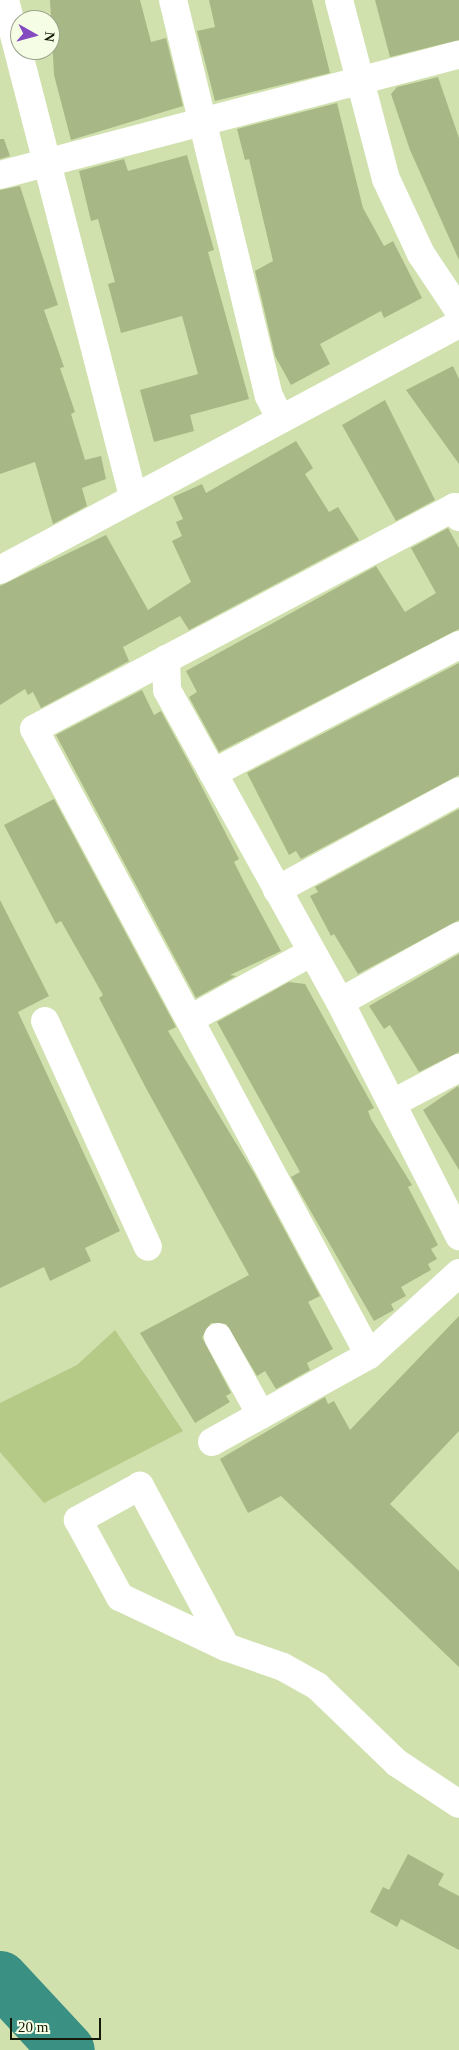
<!DOCTYPE html>
<html>
<head>
<meta charset="utf-8">
<style>
  body { margin:0 }
  #map { position:relative; width:459px; height:2050px; overflow:hidden; background:#d0e1ae; font-family:Georgia,serif }
  div>[style] { position:absolute }
  [style*='--x'] { left:calc(var(--x)*1px); top:calc(var(--y)*1px); width:calc(var(--w)*1px); rotate:calc(var(--a)*1deg) }
  .green>* { inset:0; background:#b4ca86 }
  .river>* { height:55px; margin:-27.5px; padding:0 27.5px; transform-origin:27.5px; border-radius:27.5px; background:#3b9084 }
  .building>* { inset:0; background:#a7b786 }
  .minor>* { height:28px; margin:-14px; padding:0 14px; transform-origin:14px; border-radius:14px; background:#fff }
  span { translate:-50% -50%; white-space:nowrap; text-align:center; line-height:1.15; -webkit-text-stroke:4px #f5fee5; paint-order:stroke }
  .north { position:absolute; left:10px; top:10px; width:50px; height:50px; box-sizing:border-box; background:#f5fee5; border:1px solid #9ba38d; border-radius:50%; rotate:97deg; font-size:14px; font-weight:700; line-height:20px; text-align:center; color:#151b08 }
  .north::after { content:''; display:block; margin:auto; width:18px; height:22px; background:#844bc1; clip-path:polygon(50% 0,100% 100%,50% 72%,0 100%) }
  .scale { position:absolute; left:10px; top:2018px; width:91px; height:22px; box-sizing:border-box; border:2px solid #151b08; border-top:0; padding-left:6px; font-size:15px; line-height:18px; white-space:nowrap; color:#151b08; -webkit-text-stroke:4px #f5fee5; paint-order:stroke }
</style>
</head>
<body>
<div id="map">
  <div class="green">
    <div style="clip-path:polygon(115px 1330px,183px 1431px,44px 1503px,0 1452px,0 1403px,77px 1365px)"></div>
  </div>
  <div class="river">
    <div style="--x:0;--y:1978;--w:98;--a:47.1"></div>
  </div>
  <div class="building">
    <div style="clip-path:polygon(50px 0,140px 0,151px 42px,166px 38px,183px 106px,71px 140px,54px 75px)"></div>
    <div style="clip-path:polygon(209px 0,312px 0,330px 73px,215px 101px,197px 31px,215px 27px)"></div>
    <div style="clip-path:polygon(375px 0,459px 0,459px 40px,390px 57px)"></div>
    <div style="clip-path:polygon(438px 77px,459px 138px,459px 260px,410px 150px,391px 94px,397px 87px)"></div>
    <div style="clip-path:polygon(337px 103px,363px 208px,384px 246px,393px 241px,422px 298px,384px 318px,381px 311px,320px 344px,330px 364px,291px 385px,275px 356px,255px 271px,273px 261px,249px 159px,245px 160px,237px 129px)"></div>
    <div style="clip-path:polygon(0 139px,4px 139px,10px 156px,0 159px)"></div>
    <div style="clip-path:polygon(187px 155px,214px 250px,208px 252px,249px 399px,190px 415px,194px 431px,154px 442px,140px 390px,198px 374px,182px 316px,121px 333px,108px 284px,115px 282px,98px 219px,91px 221px,79px 171px,124px 159px,128px 171px)"></div>
    <div style="clip-path:polygon(20px 186px,58px 305px,44px 310px,64px 367px,60px 368px,75px 412px,71px 414px,85px 460px,101px 456px,106px 479px,82px 488px,87px 506px,53px 524px,35px 462px,0 474px,0 190px)"></div>
    <div style="clip-path:polygon(453px 366px,459px 379px,459px 464px,406px 390px)"></div>
    <div style="clip-path:polygon(385px 400px,435px 500px,396px 521px,342px 425px)"></div>
    <div style="clip-path:polygon(296px 441px,313px 468px,305px 474px,329px 512px,338px 507px,359px 540px,189px 630px,180px 616px,123px 647px,129px 661px,41px 708px,33px 692px,28px 695px,25px 689px,0 705px,0 586px,106px 535px,148px 610px,191px 582px,172px 541px,182px 536px,176px 522px,183px 519px,173px 497px,202px 484px,206px 493px)"></div>
    <div style="clip-path:polygon(448px 528px,459px 548px,459px 629px,219px 752px,189px 697px,197px 692px,186px 671px,376px 566px,405px 612px,436px 593px,411px 548px)"></div>
    <div style="clip-path:polygon(459px 663px,459px 775px,301px 859px,296px 851px,289px 855px,247px 773px)"></div>
    <div style="clip-path:polygon(142px 690px,154px 715px,161px 711px,193px 770px,239px 859px,234px 862px,244px 882px,281px 951px,230px 975px,236px 976px,196px 998px,56px 735px)"></div>
    <div style="clip-path:polygon(54px 799px,176px 1027px,168px 1031px,254px 1173px,320px 1296px,308px 1302px,333px 1349px,307px 1363px,310px 1370px,276px 1389px,265px 1371px,257px 1376px,226px 1324px,211px 1323px,202px 1337px,231px 1393px,226px 1396px,230px 1402px,195px 1423px,140px 1333px,249px 1275px,147px 1090px,99px 998px,103px 995px,61px 921px,56px 924px,4px 825px)"></div>
    <div style="clip-path:polygon(459px 809px,459px 920px,358px 974px,334px 934px,331px 936px,310px 896px,318px 892px,315px 887px)"></div>
    <div style="clip-path:polygon(0 900px,49px 996px,18px 1012px,120px 1231px,85px 1248px,91px 1261px,50px 1281px,44px 1267px,0 1288px)"></div>
    <div style="clip-path:polygon(459px 954px,459px 1052px,419px 1072px,390px 1025px,384px 1029px,369px 1006px)"></div>
    <div style="clip-path:polygon(289px 982px,305px 984px,374px 1108px,368px 1111px,371px 1119px,412px 1185px,408px 1187px,438px 1245px,431px 1249px,437px 1259px,428px 1264px,431px 1270px,401px 1287px,406px 1296px,391px 1304px,394px 1310px,374px 1321px,291px 1177px,300px 1172px,217px 1022px)"></div>
    <div style="clip-path:polygon(458px 1086px,459px 1088px,459px 1170px,423px 1110px)"></div>
    <div style="clip-path:polygon(459px 1316px,459px 1431px,390px 1504px,459px 1571px,459px 1667px,281px 1496px,248px 1513px,220px 1459px,325px 1397px,328px 1404px,334px 1401px,350px 1430px)"></div>
    <div style="clip-path:polygon(408px 1854px,444px 1874px,438px 1885px,459px 1896px,459px 1950px,401px 1919px,397px 1927px,370px 1912px,383px 1887px,389px 1890px)"></div>
  </div>
  <div class="minor">
    <div style="--x:5;--y:0;--w:512;--a:75.53"></div>
    <div style="--x:173;--y:0;--w:407;--a:76.4"></div>
    <div style="--x:269;--y:396;--w:25;--a:64"></div>
    <div style="--x:339;--y:0;--w:185;--a:75.3"></div>
    <div style="--x:386;--y:179;--w:83;--a:65"></div>
    <div style="--x:421;--y:254;--w:69;--a:56.3"></div>
    <div style="--x:0;--y:175;--w:474;--a:-14.7"></div>
    <div style="--x:0;--y:570;--w:521;--a:-28.19"></div>
    <div style="--x:166;--y:659;--w:31;--a:88"></div>
    <div style="--x:167;--y:690;--w:357;--a:61"></div>
    <div style="--x:340;--y:1002;--w:263;--a:63"></div>
    <div style="--x:213;--y:773;--w:277;--a:-27.5"></div>
    <div style="--x:277;--y:890;--w:207;--a:-28.5"></div>
    <div style="--x:340;--y:1002;--w:136;--a:-29"></div>
    <div style="--x:192;--y:1018;--w:135;--a:-28.8"></div>
    <div style="--x:45;--y:1021;--w:248;--a:65.5"></div>
    <div style="--x:393;--y:1103;--w:75;--a:-27.9"></div>
    <div style="--x:218;--y:1337;--w:89;--a:61.1"></div>
    <div style="--x:369;--y:1355;--w:710;--a:-118.15"></div>
    <div style="--x:34;--y:729;--w:476;--a:-27.8"></div>
    <div style="--x:455;--y:507;--w:11;--a:68"></div>
    <div style="--x:212;--y:1442;--w:179;--a:-29"></div>
    <div style="--x:369;--y:1355;--w:122;--a:-42.3"></div>
    <div style="--x:226;--y:1647;--w:183;--a:-118.1"></div>
    <div style="--x:140;--y:1486;--w:71;--a:151.3"></div>
    <div style="--x:78;--y:1520;--w:88;--a:61.4"></div>
    <div style="--x:120;--y:1597;--w:117;--a:25.3"></div>
    <div style="--x:226;--y:1647;--w:60;--a:19.3"></div>
    <div style="--x:283;--y:1667;--w:39;--a:29"></div>
    <div style="--x:317;--y:1686;--w:111;--a:43.9"></div>
    <div style="--x:397;--y:1763;--w:74;--a:33.5"></div>
  </div>
  <div class="north">N</div>
  <div class="scale">20 m</div>
</div>
</body>
</html>
